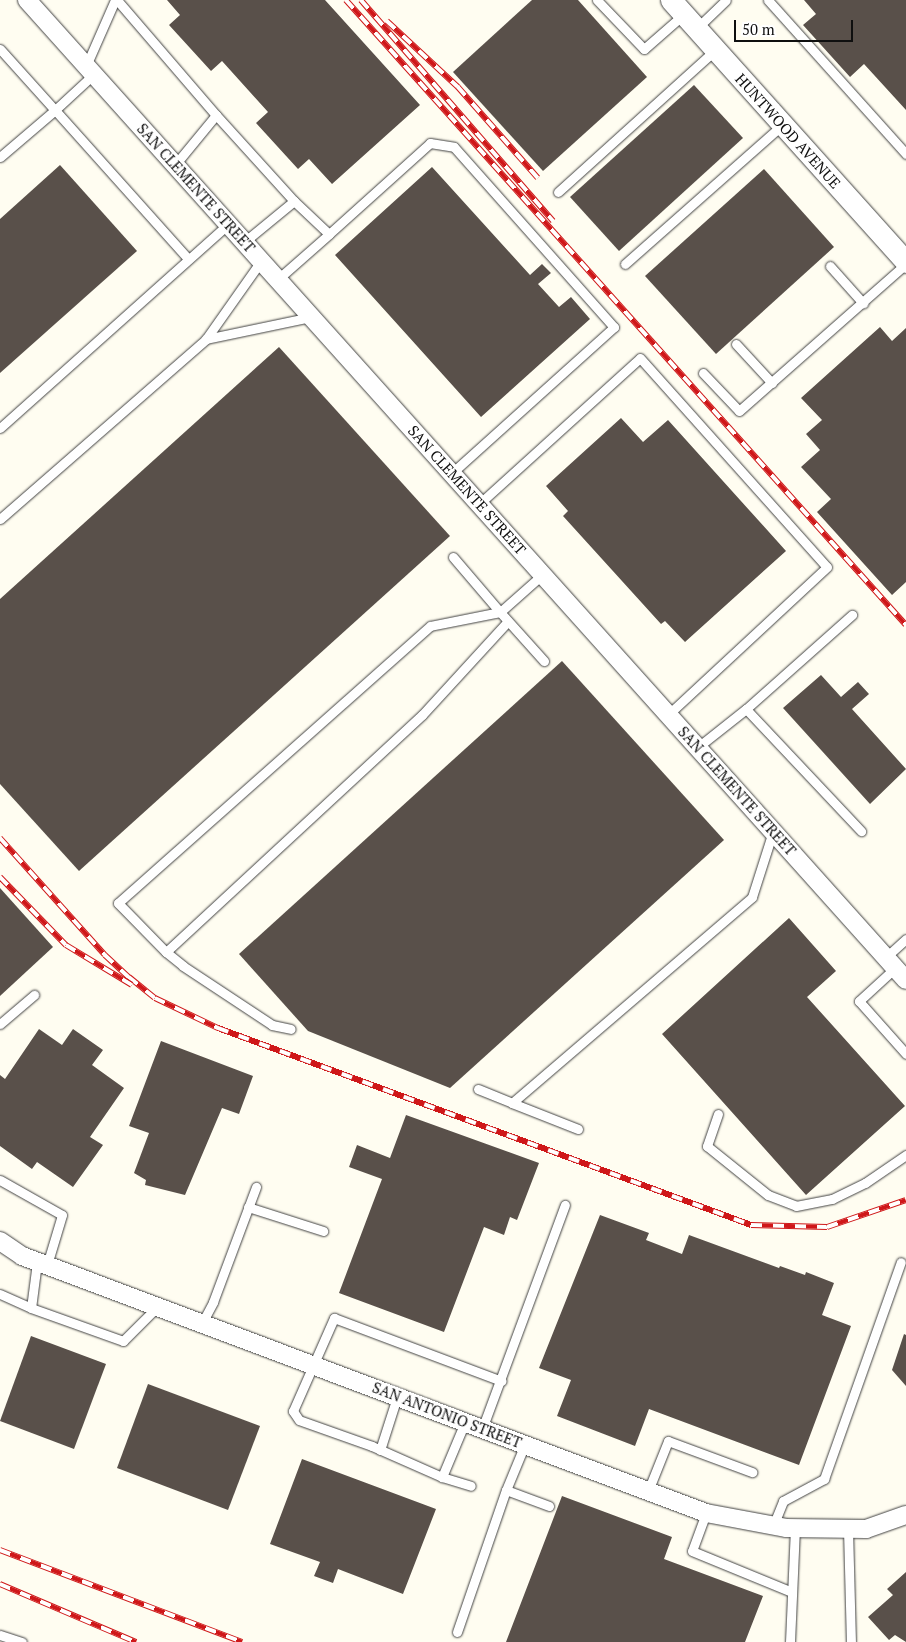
<!DOCTYPE html>
<html>
<head>
<meta charset="utf-8">
<style>
  body { margin:0 }
  #map { position:relative; width:906px; height:1642px; overflow:hidden; background:#fffdf1; font-family:"PT Serif",serif }
  div>[style] { position:absolute }
  [style*='--x'] { left:calc(var(--x)*1px); top:calc(var(--y)*1px); width:calc(var(--w)*1px); rotate:calc(var(--a)*1deg) }
  .building>* { inset:0; background:#59504a }
  .roads { filter:drop-shadow(0 0 1px #424242) drop-shadow(0 0 1px #424242) }
  .service>* { height:9px; margin:-4.5px; padding:0 4.5px; transform-origin:4.5px; border-radius:4.5px; background:#fff }
  .minor>* { height:18px; margin:-9px; padding:0 9px; transform-origin:9px; border-radius:9px; background:#fff }
  .tertiary>* { height:21px; margin:-10.5px; padding:0 10.5px; transform-origin:10.5px; border-radius:10.5px; background:#fff }
  .rail>* { height:5.5px; margin-top:-2.75px; transform-origin:0; background:repeating-linear-gradient(90deg,#fff 0 11px,#cf1719 0 22px); box-sizing:border-box; border-block:1px solid #cf1719 }
  span { translate:-50% -50%; white-space:nowrap; text-align:center; line-height:1.15; -webkit-text-stroke:5px #fff; paint-order:stroke }
  .street-label { font-size:15px; color:#0f0f0f }
  .scale { position:absolute; left:734px; top:20px; width:119px; height:22px; box-sizing:border-box; border:2px solid #0f0f0f; border-top:0; padding-left:6px; font-size:15px; line-height:18px; white-space:nowrap; color:#0f0f0f; -webkit-text-stroke:4px #fff; paint-order:stroke }
</style>
</head>
<body>
<div id="map">
  <div class="building">
    <div style="clip-path:polygon(167px 0,325px 0,420px 105px,332px 184px,309px 159px,298px 169px,256px 123px,268px 112px,222px 61px,211px 71px,169px 25px,180px 15px)"></div>
    <div style="clip-path:polygon(532px 0,578px 0,647px 77px,543px 171px,453px 72px)"></div>
    <div style="clip-path:polygon(804px 0,906px 0,906px 110px,864px 64px,850px 77px,803px 25px,816px 14px)"></div>
    <div style="clip-path:polygon(694px 85px,743px 138px,619px 251px,570px 197px)"></div>
    <div style="clip-path:polygon(60px 165px,137px 251px,0 373px,0 219px)"></div>
    <div style="clip-path:polygon(432px 167px,530px 275px,542px 264px,551px 273px,538px 284px,559px 307px,571px 297px,590px 319px,481px 417px,335px 255px)"></div>
    <div style="clip-path:polygon(764px 169px,834px 247px,716px 354px,645px 276px)"></div>
    <div style="clip-path:polygon(880px 327px,892px 341px,906px 328px,906px 582px,892px 595px,817px 512px,831px 499px,801px 467px,820px 450px,806px 434px,822px 420px,801px 398px)"></div>
    <div style="clip-path:polygon(279px 347px,450px 536px,79px 871px,0 784px,0 599px)"></div>
    <div style="clip-path:polygon(621px 418px,643px 442px,668px 420px,786px 551px,685px 642px,665px 621px,661px 624px,563px 516px,568px 511px,546px 486px)"></div>
    <div style="clip-path:polygon(562px 661px,724px 840px,450px 1088px,308px 1031px,239px 954px)"></div>
    <div style="clip-path:polygon(821px 675px,841px 697px,858px 682px,869px 694px,852px 709px,906px 769px,870px 804px,783px 708px)"></div>
    <div style="clip-path:polygon(0 888px,53px 947px,0 996px)"></div>
    <div style="clip-path:polygon(789px 918px,836px 971px,807px 997px,905px 1106px,806px 1195px,662px 1034px)"></div>
    <div style="clip-path:polygon(39px 1029px,62px 1045px,73px 1029px,103px 1050px,92px 1065px,124px 1088px,90px 1137px,103px 1145px,73px 1187px,37px 1162px,32px 1169px,0 1146px,0 1075px,5px 1079px)"></div>
    <div style="clip-path:polygon(161px 1041px,253px 1076px,239px 1114px,222px 1108px,185px 1195px,145px 1185px,146px 1180px,134px 1173px,149px 1133px,129px 1126px)"></div>
    <div style="clip-path:polygon(406px 1115px,539px 1163px,517px 1220px,510px 1217px,504px 1235px,484px 1227px,444px 1332px,339px 1293px,382px 1179px,349px 1167px,357px 1145px,390px 1158px)"></div>
    <div style="clip-path:polygon(600px 1215px,649px 1233px,646px 1240px,682px 1254px,689px 1235px,779px 1268px,780px 1266px,805px 1275px,806px 1272px,834px 1283px,822px 1315px,851px 1326px,799px 1465px,649px 1409px,635px 1446px,557px 1416px,571px 1380px,539px 1368px)"></div>
    <div style="clip-path:polygon(904px 1334px,906px 1335px,906px 1386px,892px 1370px)"></div>
    <div style="clip-path:polygon(31px 1336px,106px 1364px,74px 1449px,0 1421px)"></div>
    <div style="clip-path:polygon(148px 1384px,260px 1426px,228px 1510px,117px 1468px)"></div>
    <div style="clip-path:polygon(302px 1459px,436px 1509px,403px 1594px,338px 1569px,333px 1583px,314px 1576px,320px 1562px,270px 1544px)"></div>
    <div style="clip-path:polygon(562px 1496px,672px 1537px,664px 1559px,763px 1596px,745px 1642px,506px 1642px)"></div>
    <div style="clip-path:polygon(906px 1572px,906px 1642px,895px 1635px,889px 1640px,868px 1617px,893px 1595px,887px 1589px)"></div>
  </div>
  <div class="roads">
    <div class="service">
      <div style="--x:117;--y:0;--w:152;--a:49.3"></div>
      <div style="--x:216;--y:115;--w:65;--a:129.4"></div>
      <div style="--x:597;--y:0;--w:68;--a:46.2"></div>
      <div style="--x:644;--y:49;--w:53;--a:-41.2"></div>
      <div style="--x:768;--y:0;--w:207;--a:48.1"></div>
      <div style="--x:697;--y:28;--w:40;--a:-44"></div>
      <div style="--x:0;--y:49;--w:82;--a:48"></div>
      <div style="--x:55;--y:110;--w:53;--a:-42.7"></div>
      <div style="--x:86;--y:66;--w:72;--a:-66.3"></div>
      <div style="--x:216;--y:115;--w:116;--a:47.8"></div>
      <div style="--x:294;--y:201;--w:65;--a:140.6"></div>
      <div style="--x:0;--y:157;--w:72;--a:-40.5"></div>
      <div style="--x:55;--y:110;--w:200;--a:48.2"></div>
      <div style="--x:558;--y:192;--w:212;--a:-42.1"></div>
      <div style="--x:294;--y:201;--w:48;--a:43.3"></div>
      <div style="--x:329;--y:234;--w:136;--a:-42"></div>
      <div style="--x:430;--y:143;--w:24;--a:9"></div>
      <div style="--x:454;--y:147;--w:241;--a:48.4"></div>
      <div style="--x:614;--y:327;--w:218;--a:138"></div>
      <div style="--x:625;--y:264;--w:210;--a:-41.5"></div>
      <div style="--x:830;--y:266;--w:50;--a:48.3"></div>
      <div style="--x:278;--y:279;--w:68;--a:-41.4"></div>
      <div style="--x:206;--y:339;--w:107;--a:-11.8"></div>
      <div style="--x:736;--y:344;--w:53;--a:47.3"></div>
      <div style="--x:703;--y:373;--w:52;--a:46.5"></div>
      <div style="--x:739;--y:411;--w:222;--a:-41.4"></div>
      <div style="--x:0;--y:428;--w:306;--a:-41.8"></div>
      <div style="--x:479;--y:504;--w:217;--a:-42.2"></div>
      <div style="--x:640;--y:358;--w:280;--a:48.2"></div>
      <div style="--x:827;--y:567;--w:216;--a:137.1"></div>
      <div style="--x:0;--y:519;--w:274;--a:-41.1"></div>
      <div style="--x:206;--y:339;--w:95;--a:-54.8"></div>
      <div style="--x:453;--y:557;--w:72;--a:49.5"></div>
      <div style="--x:500;--y:612;--w:71;--a:168.7"></div>
      <div style="--x:430;--y:626;--w:417;--a:138.4"></div>
      <div style="--x:118;--y:903;--w:69;--a:45.6"></div>
      <div style="--x:166;--y:952;--w:349;--a:-42.8"></div>
      <div style="--x:422;--y:715;--w:127;--a:-47.5"></div>
      <div style="--x:543;--y:574;--w:57;--a:138.5"></div>
      <div style="--x:500;--y:612;--w:66;--a:48.1"></div>
      <div style="--x:746;--y:709;--w:142;--a:-41.6"></div>
      <div style="--x:698;--y:747;--w:61;--a:-38.4"></div>
      <div style="--x:746;--y:709;--w:168;--a:46.7"></div>
      <div style="--x:166;--y:952;--w:22;--a:39"></div>
      <div style="--x:183;--y:966;--w:107;--a:33.5"></div>
      <div style="--x:272;--y:1025;--w:19;--a:12"></div>
      <div style="--x:886;--y:957;--w:27;--a:-42"></div>
      <div style="--x:895;--y:968;--w:49;--a:137.5"></div>
      <div style="--x:859;--y:1001;--w:71;--a:48.4"></div>
      <div style="--x:0;--y:1024;--w:45;--a:-40.5"></div>
      <div style="--x:478;--y:1089;--w:37;--a:22"></div>
      <div style="--x:718;--y:1114;--w:34;--a:109"></div>
      <div style="--x:707;--y:1146;--w:78;--a:38.8"></div>
      <div style="--x:768;--y:1195;--w:30;--a:21"></div>
      <div style="--x:796;--y:1206;--w:37;--a:-11"></div>
      <div style="--x:832;--y:1199;--w:37;--a:-26"></div>
      <div style="--x:865;--y:1183;--w:50;--a:-34.3"></div>
      <div style="--x:578;--y:1129;--w:71;--a:-158.5"></div>
      <div style="--x:512;--y:1103;--w:316;--a:-40.6"></div>
      <div style="--x:752;--y:897;--w:69;--a:-72.3"></div>
      <div style="--x:0;--y:1180;--w:71;--a:29.4"></div>
      <div style="--x:62;--y:1215;--w:52;--a:106.7"></div>
      <div style="--x:248;--y:1207;--w:79;--a:17.7"></div>
      <div style="--x:37;--y:1262;--w:46;--a:97.4"></div>
      <div style="--x:31;--y:1308;--w:98;--a:19.7"></div>
      <div style="--x:123;--y:1341;--w:48;--a:-45"></div>
      <div style="--x:0;--y:1294;--w:34;--a:24"></div>
      <div style="--x:202;--y:1323;--w:24;--a:-62"></div>
      <div style="--x:213;--y:1302;--w:123;--a:-69.5"></div>
      <div style="--x:465;--y:1422;--w:60;--a:112.7"></div>
      <div style="--x:442;--y:1477;--w:77;--a:-156.1"></div>
      <div style="--x:372;--y:1446;--w:77;--a:-160.4"></div>
      <div style="--x:299;--y:1420;--w:11;--a:-124"></div>
      <div style="--x:293;--y:1411;--w:102;--a:-66.2"></div>
      <div style="--x:334;--y:1318;--w:179;--a:20.6"></div>
      <div style="--x:482;--y:1429;--w:239;--a:-69.7"></div>
      <div style="--x:525;--y:1444;--w:50;--a:112.4"></div>
      <div style="--x:506;--y:1490;--w:46;--a:20.4"></div>
      <div style="--x:380;--y:1450;--w:56;--a:-72.2"></div>
      <div style="--x:442;--y:1477;--w:30;--a:17"></div>
      <div style="--x:648;--y:1491;--w:54;--a:-68.2"></div>
      <div style="--x:668;--y:1441;--w:90;--a:20.3"></div>
      <div style="--x:706;--y:1513;--w:40;--a:110.2"></div>
      <div style="--x:692;--y:1551;--w:108;--a:22.3"></div>
      <div style="--x:773;--y:1526;--w:27;--a:-68"></div>
      <div style="--x:783;--y:1501;--w:47;--a:-28.2"></div>
      <div style="--x:824;--y:1479;--w:230;--a:-70.5"></div>
      <div style="--x:848;--y:1529;--w:113;--a:88.5"></div>
      <div style="--x:457;--y:1632;--w:150;--a:-71"></div>
      <div style="--x:0;--y:1635;--w:23;--a:18"></div>
      <div style="--x:790;--y:1642;--w:114;--a:-87.5"></div>
    </div>
    <div class="minor">
      <div style="--x:27;--y:0;--w:1316;--a:48.11"></div>
      <div style="--x:0;--y:1241;--w:27;--a:34"></div>
      <div style="--x:22;--y:1256;--w:731;--a:20.59"></div>
      <div style="--x:706;--y:1513;--w:81;--a:10.6"></div>
      <div style="--x:786;--y:1528;--w:80;--a:0.7"></div>
      <div style="--x:866;--y:1529;--w:42;--a:-19.3"></div>
    </div>
    <div class="tertiary">
      <div style="--x:671;--y:0;--w:352;--a:48.1"></div>
    </div>
  </div>
  <div class="rail">
    <div style="--x:346;--y:0;--w:839;--a:48.14"></div>
    <div style="--x:361;--y:0;--w:293;--a:49"></div>
    <div style="--x:387;--y:21;--w:97;--a:42.9"></div>
    <div style="--x:458;--y:87;--w:121;--a:48.7"></div>
    <div style="--x:0;--y:838;--w:157;--a:48.1"></div>
    <div style="--x:105;--y:955;--w:33;--a:43"></div>
    <div style="--x:129;--y:977;--w:33;--a:39"></div>
    <div style="--x:155;--y:998;--w:70;--a:25.5"></div>
    <div style="--x:218;--y:1028;--w:568;--a:20.28"></div>
    <div style="--x:751;--y:1225;--w:76;--a:1.5"></div>
    <div style="--x:827;--y:1227;--w:83;--a:-18.9"></div>
    <div style="--x:0;--y:877;--w:95;--a:45.9"></div>
    <div style="--x:66;--y:945;--w:77;--a:31.2"></div>
    <div style="--x:0;--y:1550;--w:259;--a:20.8"></div>
    <div style="--x:0;--y:1584;--w:148;--a:23.1"></div>
  </div>
  <div class="street-label">
    <span style="left:788px;top:131px;rotate:48deg">HUNTWOOD AVENUE</span>
    <span style="left:196px;top:188px;rotate:48deg">SAN CLEMENTE STREET</span>
    <span style="left:467px;top:490px;rotate:48deg">SAN CLEMENTE STREET</span>
    <span style="left:737px;top:791px;rotate:48deg">SAN CLEMENTE STREET</span>
    <span style="left:447px;top:1415px;rotate:21deg">SAN ANTONIO STREET</span>
  </div>
  <div class="scale">50 m</div>
</div>
</body>
</html>
